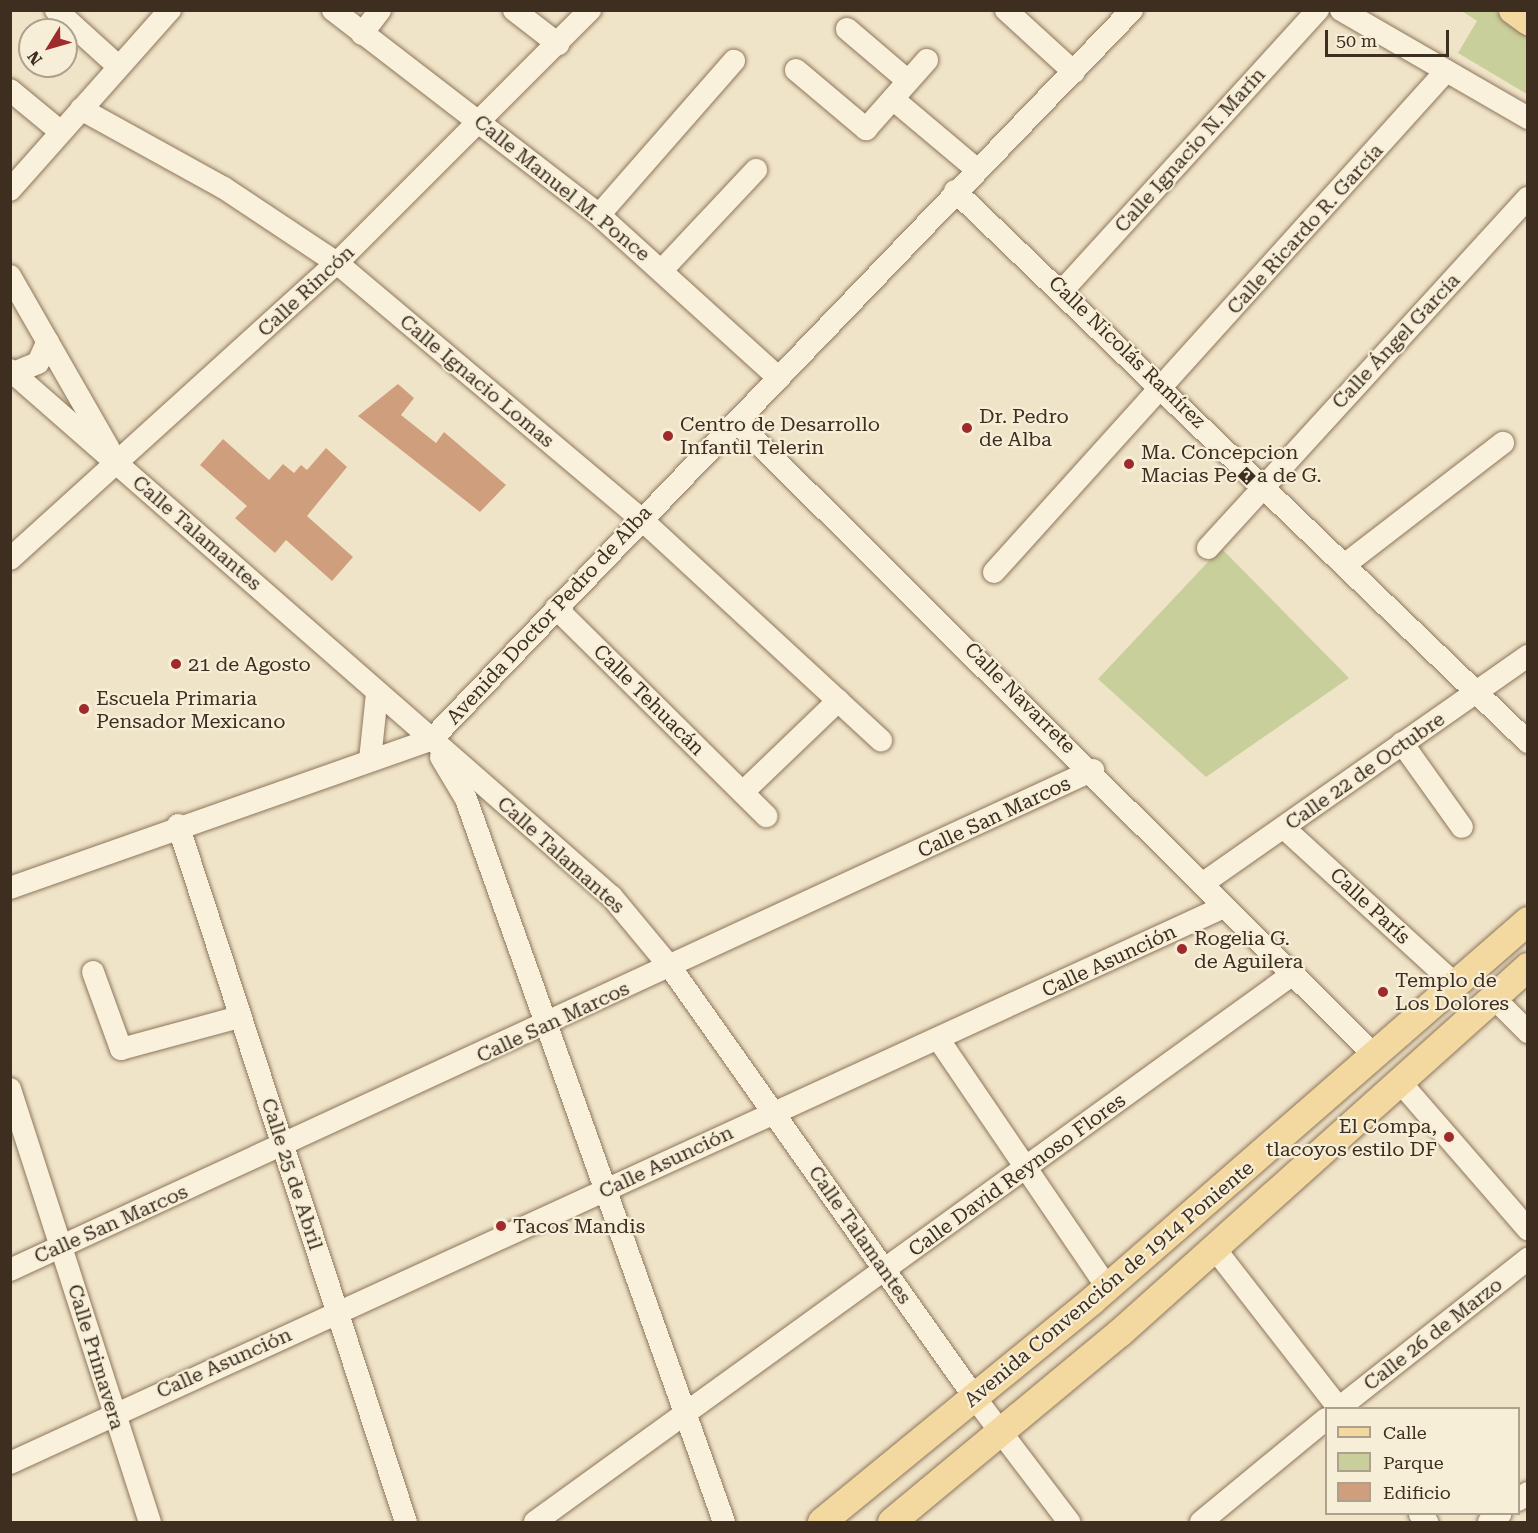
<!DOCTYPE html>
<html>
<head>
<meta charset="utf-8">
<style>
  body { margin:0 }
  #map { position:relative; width:1538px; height:1533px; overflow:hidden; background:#f0e4c8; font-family:"Roboto Serif",serif }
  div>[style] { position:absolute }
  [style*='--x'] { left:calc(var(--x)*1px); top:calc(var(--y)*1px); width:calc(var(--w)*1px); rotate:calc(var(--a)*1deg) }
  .green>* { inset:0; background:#c9cf9b }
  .building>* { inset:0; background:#cf9f7d }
  .roads { filter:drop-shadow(0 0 2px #8d765c) drop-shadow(0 0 2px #8d765c) }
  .minor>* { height:22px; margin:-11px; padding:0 11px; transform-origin:11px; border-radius:11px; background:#faf1dc }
  .major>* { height:28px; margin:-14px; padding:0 14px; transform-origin:14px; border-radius:14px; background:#f3d9a0 }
  .dots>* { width:16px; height:16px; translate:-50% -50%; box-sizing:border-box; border:3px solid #f7eed8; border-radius:50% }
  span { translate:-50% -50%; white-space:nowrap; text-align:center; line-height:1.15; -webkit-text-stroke:4.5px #f7eed8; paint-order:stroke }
  .street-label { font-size:20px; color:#3d2e20 }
  .poi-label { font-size:20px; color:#3d2e20 }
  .left { translate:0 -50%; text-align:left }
  .right { translate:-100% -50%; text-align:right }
  .frame { position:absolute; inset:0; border:12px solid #3d2e20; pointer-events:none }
  .legend { position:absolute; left:1325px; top:1407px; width:195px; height:108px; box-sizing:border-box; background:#f7eed8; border:2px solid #ada18e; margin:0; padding:8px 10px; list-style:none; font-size:18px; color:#3d2e20 }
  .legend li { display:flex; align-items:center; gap:12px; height:30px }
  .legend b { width:30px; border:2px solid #ada18e }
  .north { position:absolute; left:18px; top:18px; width:60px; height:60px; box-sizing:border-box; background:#f7eed8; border:2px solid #ada18e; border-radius:50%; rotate:233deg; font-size:16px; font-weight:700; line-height:24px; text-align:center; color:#3d2e20 }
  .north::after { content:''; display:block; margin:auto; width:21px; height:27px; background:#9e2a2b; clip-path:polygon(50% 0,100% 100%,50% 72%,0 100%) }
  .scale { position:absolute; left:1325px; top:30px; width:124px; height:27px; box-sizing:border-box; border:3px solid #3d2e20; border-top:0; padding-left:8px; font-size:18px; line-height:21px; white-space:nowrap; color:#3d2e20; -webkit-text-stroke:4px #f7eed8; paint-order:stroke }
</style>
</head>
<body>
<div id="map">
  <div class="green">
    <div style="clip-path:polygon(1462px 11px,1495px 11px,1527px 36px,1527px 94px,1458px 53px,1477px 21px)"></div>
    <div style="clip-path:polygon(1221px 548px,1349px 678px,1206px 777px,1098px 679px)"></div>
  </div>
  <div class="building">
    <div style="clip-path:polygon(398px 384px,414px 398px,401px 415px,436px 443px,444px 432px,506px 485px,480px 512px,358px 416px)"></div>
    <div style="clip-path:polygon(223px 439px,269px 480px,283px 464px,294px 473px,301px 465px,307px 470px,326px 448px,347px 467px,307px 516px,353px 557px,332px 581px,286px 540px,275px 553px,235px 518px,247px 506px,200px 465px)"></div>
  </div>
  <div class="roads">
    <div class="minor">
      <div style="--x:56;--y:10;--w:84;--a:42.1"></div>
      <div style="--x:333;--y:10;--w:336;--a:37.6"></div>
      <div style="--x:599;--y:215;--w:243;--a:42.2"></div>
      <div style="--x:514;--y:10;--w:56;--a:37.7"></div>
      <div style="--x:1006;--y:10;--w:92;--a:42.4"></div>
      <div style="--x:1341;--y:10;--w:216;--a:30"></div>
      <div style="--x:847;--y:29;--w:80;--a:40.4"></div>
      <div style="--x:362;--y:34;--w:30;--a:-53"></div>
      <div style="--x:796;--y:70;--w:92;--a:40.1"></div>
      <div style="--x:866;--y:129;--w:92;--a:-48.5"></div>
      <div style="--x:10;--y:90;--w:66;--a:39.5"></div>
      <div style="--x:893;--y:99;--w:109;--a:40.1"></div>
      <div style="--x:81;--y:109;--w:163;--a:28.9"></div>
      <div style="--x:224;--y:188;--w:136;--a:33.6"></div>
      <div style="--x:337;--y:263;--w:396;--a:40.1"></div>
      <div style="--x:640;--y:518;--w:328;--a:42.7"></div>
      <div style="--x:10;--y:190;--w:241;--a:-48.4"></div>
      <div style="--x:955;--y:191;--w:795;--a:43.88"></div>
      <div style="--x:599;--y:215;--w:205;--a:-48.8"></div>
      <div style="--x:663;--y:269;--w:136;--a:-46.8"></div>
      <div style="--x:10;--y:276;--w:199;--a:60.2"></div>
      <div style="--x:1063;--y:290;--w:379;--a:-47.7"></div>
      <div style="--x:10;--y:370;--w:800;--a:41.2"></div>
      <div style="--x:612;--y:897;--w:92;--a:50.3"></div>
      <div style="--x:671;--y:968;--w:527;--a:54.74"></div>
      <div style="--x:975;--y:1398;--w:156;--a:52.8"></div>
      <div style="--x:14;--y:373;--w:26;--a:-23"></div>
      <div style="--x:38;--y:363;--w:24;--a:-66"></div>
      <div style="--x:737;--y:422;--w:898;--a:44.82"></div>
      <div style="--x:1208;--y:548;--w:474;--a:-47.6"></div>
      <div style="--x:10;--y:559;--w:441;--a:-42.2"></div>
      <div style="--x:337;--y:263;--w:358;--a:-45"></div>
      <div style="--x:1347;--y:563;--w:197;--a:-37.6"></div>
      <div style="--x:994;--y:572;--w:675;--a:-47.94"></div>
      <div style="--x:556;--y:608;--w:296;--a:44.7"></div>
      <div style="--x:1402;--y:743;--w:103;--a:54.5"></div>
      <div style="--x:441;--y:757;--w:49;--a:59.2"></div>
      <div style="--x:466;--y:799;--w:768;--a:70.36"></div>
      <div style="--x:370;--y:760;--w:67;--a:-84"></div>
      <div style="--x:743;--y:792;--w:132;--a:-43.8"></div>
      <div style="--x:178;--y:825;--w:733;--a:71.89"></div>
      <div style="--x:1284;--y:828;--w:231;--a:42.4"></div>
      <div style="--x:1202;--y:884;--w:398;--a:-35"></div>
      <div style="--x:10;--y:888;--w:446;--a:-19.4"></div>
      <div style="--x:431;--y:740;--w:1012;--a:-46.16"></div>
      <div style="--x:93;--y:972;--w:82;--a:70"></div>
      <div style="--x:121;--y:1049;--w:123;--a:-15.1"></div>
      <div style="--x:1494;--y:998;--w:48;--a:45"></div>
      <div style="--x:939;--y:1040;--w:299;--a:55.8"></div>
      <div style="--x:1400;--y:1082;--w:195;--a:49"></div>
      <div style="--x:10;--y:1089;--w:455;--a:72.1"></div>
      <div style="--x:1215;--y:1249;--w:202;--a:52.1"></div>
      <div style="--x:10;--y:1270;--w:1193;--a:-24.78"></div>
      <div style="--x:1339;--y:1408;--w:241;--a:-38.3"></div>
      <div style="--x:10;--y:1463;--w:1335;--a:-24.61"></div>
      <div style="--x:1518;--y:1500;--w:12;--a:-35"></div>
      <div style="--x:1420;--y:1514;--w:11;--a:49"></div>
      <div style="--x:535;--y:1522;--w:935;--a:-35.87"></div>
      <div style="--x:1201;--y:1522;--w:162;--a:-39.5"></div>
      <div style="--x:1489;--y:1522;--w:14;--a:-36"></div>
    </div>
    <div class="major">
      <div style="--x:1513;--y:10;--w:19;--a:36"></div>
      <div style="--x:822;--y:1522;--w:350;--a:-39.3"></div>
      <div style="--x:1093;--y:1300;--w:577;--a:-41.06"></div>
      <div style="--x:892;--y:1522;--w:296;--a:-39.7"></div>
      <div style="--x:1120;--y:1333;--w:548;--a:-41.89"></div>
    </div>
  </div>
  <div class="dots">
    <div style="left:967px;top:428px;background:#9e2a2b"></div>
    <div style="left:668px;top:436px;background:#9e2a2b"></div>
    <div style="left:1129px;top:464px;background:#9e2a2b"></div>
    <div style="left:176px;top:664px;background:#9e2a2b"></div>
    <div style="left:84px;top:709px;background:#9e2a2b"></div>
    <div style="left:1182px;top:949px;background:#9e2a2b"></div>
    <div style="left:1383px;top:992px;background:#9e2a2b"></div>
    <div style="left:1449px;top:1137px;background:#9e2a2b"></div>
    <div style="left:501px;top:1226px;background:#9e2a2b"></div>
  </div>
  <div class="street-label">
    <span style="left:1190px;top:150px;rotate:-48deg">Calle Ignacio N. Marín</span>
    <span style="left:562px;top:188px;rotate:39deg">Calle Manuel M. Ponce</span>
    <span style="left:1305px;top:229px;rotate:-48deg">Calle Ricardo R. García</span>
    <span style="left:306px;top:291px;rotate:-43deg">Calle Rincón</span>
    <span style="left:1396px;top:341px;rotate:-47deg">Calle Ángel García</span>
    <span style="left:1127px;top:352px;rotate:44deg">Calle Nicolás Ramírez</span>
    <span style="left:477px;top:381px;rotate:40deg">Calle Ignacio Lomas</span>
    <span style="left:197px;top:533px;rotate:41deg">Calle Talamantes</span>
    <span style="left:549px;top:615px;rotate:-47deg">Avenida Doctor Pedro de Alba</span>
    <span style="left:1020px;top:698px;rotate:45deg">Calle Navarrete</span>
    <span style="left:649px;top:700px;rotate:45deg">Calle Tehuacán</span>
    <span style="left:1365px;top:771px;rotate:-35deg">Calle 22 de Octubre</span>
    <span style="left:994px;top:817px;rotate:-25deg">Calle San Marcos</span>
    <span style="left:561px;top:855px;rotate:42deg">Calle Talamantes</span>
    <span style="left:1370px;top:906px;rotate:43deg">Calle París</span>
    <span style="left:1109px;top:961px;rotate:-25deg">Calle Asunción</span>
    <span style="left:553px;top:1022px;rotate:-25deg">Calle San Marcos</span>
    <span style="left:666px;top:1162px;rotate:-25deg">Calle Asunción</span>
    <span style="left:292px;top:1174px;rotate:72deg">Calle 25 de Abril</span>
    <span style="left:1017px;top:1175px;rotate:-36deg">Calle David Reynoso Flores</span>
    <span style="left:111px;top:1224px;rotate:-24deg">Calle San Marcos</span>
    <span style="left:860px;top:1235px;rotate:55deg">Calle Talamantes</span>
    <span style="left:1109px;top:1284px;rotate:-40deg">Avenida Convención de 1914 Poniente</span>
    <span style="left:1433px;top:1334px;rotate:-38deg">Calle 26 de Marzo</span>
    <span style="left:96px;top:1357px;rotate:73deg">Calle Primavera</span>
    <span style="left:224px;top:1363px;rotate:-24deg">Calle Asunción</span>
  </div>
  <div class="poi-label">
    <span class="left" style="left:979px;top:428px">Dr. Pedro<br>de Alba</span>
    <span class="left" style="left:680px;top:436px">Centro de Desarrollo<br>Infantil Telerin</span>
    <span class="left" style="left:1141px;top:464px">Ma. Concepcion<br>Macias Pe�a de G.</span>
    <span class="left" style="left:188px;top:664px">21 de Agosto</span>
    <span class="left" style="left:96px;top:710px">Escuela Primaria<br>Pensador Mexicano</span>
    <span class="left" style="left:1194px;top:950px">Rogelia G.<br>de Aguilera</span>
    <span class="left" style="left:1395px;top:992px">Templo de<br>Los Dolores</span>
    <span class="right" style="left:1437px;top:1138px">El Compa,<br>tlacoyos estilo DF</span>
    <span class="left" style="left:513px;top:1226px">Tacos Mandis</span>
  </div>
  <div class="frame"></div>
  <ul class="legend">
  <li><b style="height:8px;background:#f3d9a0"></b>Calle</li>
  <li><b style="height:16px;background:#c9cf9b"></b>Parque</li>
  <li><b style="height:16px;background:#cf9f7d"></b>Edificio</li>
  </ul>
  <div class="north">N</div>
  <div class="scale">50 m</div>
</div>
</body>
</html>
